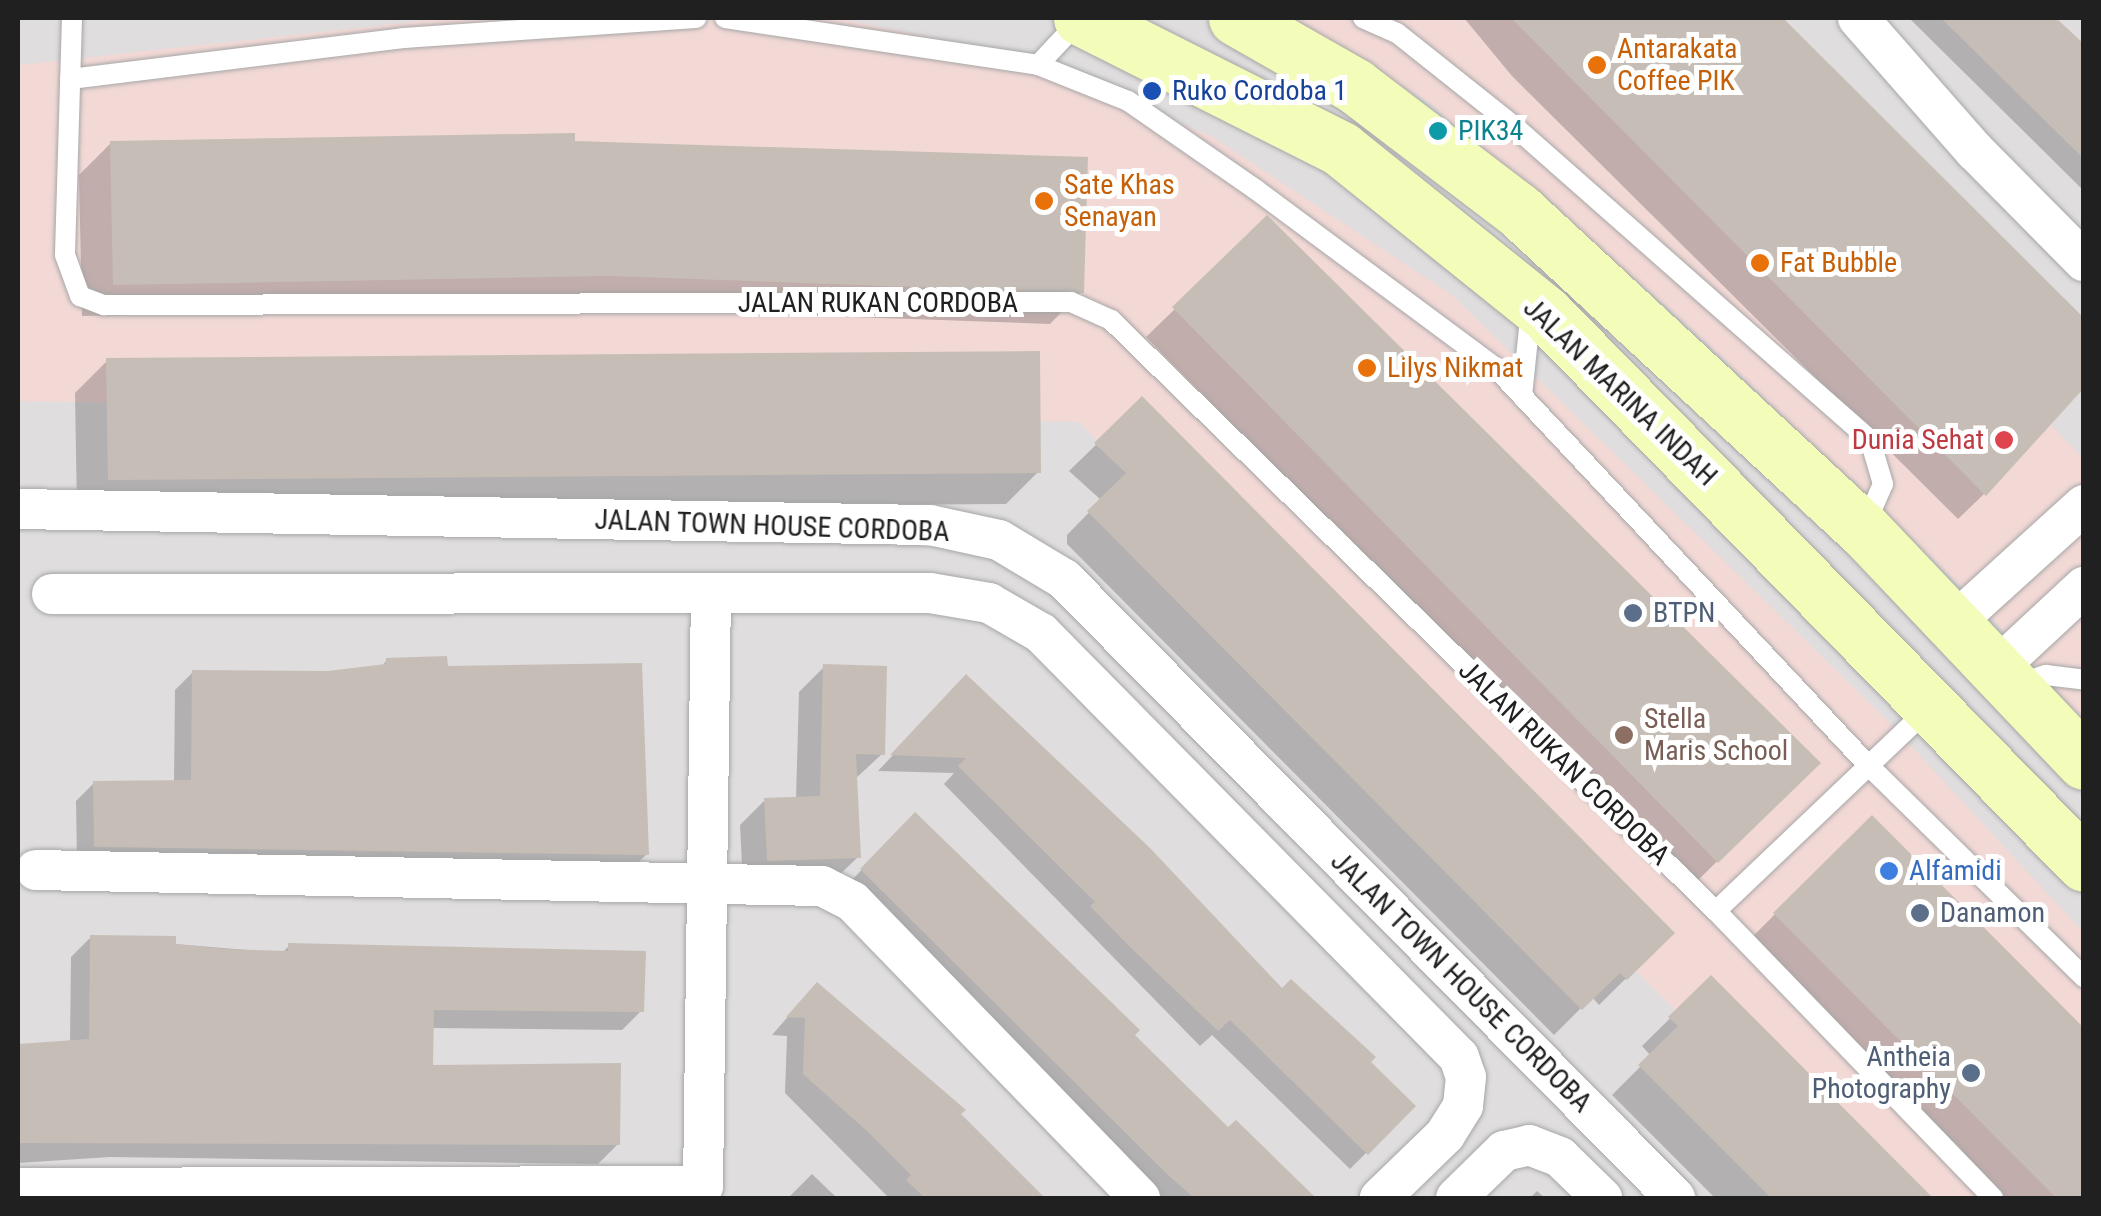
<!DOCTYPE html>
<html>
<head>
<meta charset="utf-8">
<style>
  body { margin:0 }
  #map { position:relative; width:2101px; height:1216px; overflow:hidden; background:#f1eee7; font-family:"Roboto Condensed",sans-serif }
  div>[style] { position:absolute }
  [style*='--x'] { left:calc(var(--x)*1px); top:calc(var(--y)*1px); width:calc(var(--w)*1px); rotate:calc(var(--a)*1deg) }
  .residential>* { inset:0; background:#dfdddd }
  .commercial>* { inset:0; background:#f2d9d6 }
  .shadow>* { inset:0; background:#0003 }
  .building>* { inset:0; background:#c6beb6 }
  .roads { filter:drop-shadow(0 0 2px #a7a7a7) drop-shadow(0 0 2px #a7a7a7) }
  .lane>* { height:20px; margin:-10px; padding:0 10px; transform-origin:10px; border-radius:10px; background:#fff }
  .street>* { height:40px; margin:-20px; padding:0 20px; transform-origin:20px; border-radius:20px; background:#fff }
  .secondary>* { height:55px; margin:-27.5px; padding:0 27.5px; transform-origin:27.5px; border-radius:27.5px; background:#f4fcba }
  .dots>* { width:28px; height:28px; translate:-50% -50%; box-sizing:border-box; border:5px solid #fff; border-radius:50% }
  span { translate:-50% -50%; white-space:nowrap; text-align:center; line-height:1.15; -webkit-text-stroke:10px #fff; paint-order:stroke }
  .food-label { font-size:28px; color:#c56008 }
  .left { translate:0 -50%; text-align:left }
  .transit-label { font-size:28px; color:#164399 }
  .culture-label { font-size:28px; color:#0d838f }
  .street-label { font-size:28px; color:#202020 }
  .health-label { font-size:28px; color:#be3a42 }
  .right { translate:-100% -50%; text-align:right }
  .service-label { font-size:28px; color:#4e5e75 }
  .education-label { font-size:28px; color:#785e54 }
  .shop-label { font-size:28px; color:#366cbe }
  .frame { position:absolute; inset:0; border:20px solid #202020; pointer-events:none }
</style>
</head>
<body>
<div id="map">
  <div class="residential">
    <div style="clip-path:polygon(18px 18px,2083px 18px,2083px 1198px,18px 1198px)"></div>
  </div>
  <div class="commercial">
    <div style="clip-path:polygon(447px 18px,837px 18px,1009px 53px,1211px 136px,1452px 295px,1889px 722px,2083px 932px,2083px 1198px,1866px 1198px,1079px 422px,18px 401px,18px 65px)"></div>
    <div style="clip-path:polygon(1286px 18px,1651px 18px,2083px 458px,2083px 721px,1973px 598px,1682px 320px,1427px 101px)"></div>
  </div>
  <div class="shadow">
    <div style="clip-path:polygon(1464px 18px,1778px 18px,2084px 322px,1984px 494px,1958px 519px,1512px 76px)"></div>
    <div style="clip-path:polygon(1909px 18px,2053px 18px,2084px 48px,2084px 191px)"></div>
    <div style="clip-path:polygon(111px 143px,573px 144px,1081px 292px,1050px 324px,576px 307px,82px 316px,79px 175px)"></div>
    <div style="clip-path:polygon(1268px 219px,1817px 763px,1689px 889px,1146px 337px)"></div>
    <div style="clip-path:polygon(107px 361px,1038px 472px,1006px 504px,77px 511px,75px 393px)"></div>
    <div style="clip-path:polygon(1142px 400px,1672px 933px,1599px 1005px,1592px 997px,1554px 1035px,1067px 544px,1067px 535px,1101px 500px,1069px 471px)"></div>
    <div style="clip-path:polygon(387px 660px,445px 668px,647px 854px,629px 871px,77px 864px,76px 801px,94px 783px,174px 782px,175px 690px,193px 672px,329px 673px,380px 668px)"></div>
    <div style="clip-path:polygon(824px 667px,882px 754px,855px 779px,858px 857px,833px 881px,743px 885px,740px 825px,765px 800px,796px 799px,799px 692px)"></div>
    <div style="clip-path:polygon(950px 694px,1413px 1106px,1350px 1169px,1212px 1035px,1200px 1046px,944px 784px,954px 773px,878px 771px)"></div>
    <div style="clip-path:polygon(915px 815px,1228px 1131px,1236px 1123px,1313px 1198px,1159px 1198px,845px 887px)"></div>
    <div style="clip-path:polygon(1872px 818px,2084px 1029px,2084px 1198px,1991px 1198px,1743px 946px)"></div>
    <div style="clip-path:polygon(91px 937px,282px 953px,289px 946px,642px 1010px,622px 1030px,431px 1028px,430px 1067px,618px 1144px,598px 1164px,110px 1157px,18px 1163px,18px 1046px,70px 1043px,71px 957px)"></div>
    <div style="clip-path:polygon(1711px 978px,1929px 1198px,1715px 1198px,1612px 1095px,1651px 1056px,1642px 1046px)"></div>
    <div style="clip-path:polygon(799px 1004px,958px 1115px,1042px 1198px,889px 1198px,785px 1093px,787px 1036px,772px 1035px)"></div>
    <div style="clip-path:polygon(812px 1174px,837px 1198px,788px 1198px)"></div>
    <div style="clip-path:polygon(1537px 1191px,1545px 1198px,1530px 1198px)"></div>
  </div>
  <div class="building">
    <div style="clip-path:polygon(1511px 18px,1783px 18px,2084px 318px,2084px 388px,1986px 496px)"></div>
    <div style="clip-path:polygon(1941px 18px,2056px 18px,2084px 44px,2084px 159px)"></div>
    <div style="clip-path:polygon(575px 133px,575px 141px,1088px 157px,1084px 293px,609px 276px,113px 285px,110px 141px)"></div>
    <div style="clip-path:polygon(1267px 215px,1821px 763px,1718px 863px,1172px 307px)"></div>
    <div style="clip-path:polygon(1040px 351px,1041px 473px,108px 480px,106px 358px)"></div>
    <div style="clip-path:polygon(1142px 396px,1675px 933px,1627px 980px,1620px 973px,1582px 1010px,1087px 511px,1126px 473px,1094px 443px)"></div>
    <div style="clip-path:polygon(447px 656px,448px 666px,642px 663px,649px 855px,94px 847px,93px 781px,191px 780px,192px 670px,328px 671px,386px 664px,386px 658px)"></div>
    <div style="clip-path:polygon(823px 664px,887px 666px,885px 755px,856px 754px,861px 858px,767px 861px,764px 798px,820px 796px)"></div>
    <div style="clip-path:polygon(966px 674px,1150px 848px,1282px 988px,1291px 979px,1376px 1057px,1371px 1062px,1416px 1106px,1368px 1155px,1230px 1020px,1218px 1031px,1130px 947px,1090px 906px,1095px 902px,958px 766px,966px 758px,890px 755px)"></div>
    <div style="clip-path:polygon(915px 812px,1140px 1030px,1135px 1035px,1228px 1127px,1236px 1120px,1316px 1198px,1194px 1198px,1169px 1176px,860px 869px)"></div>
    <div style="clip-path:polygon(1872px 815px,2084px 1028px,2084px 1198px,2056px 1198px,1773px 913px)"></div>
    <div style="clip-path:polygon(90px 935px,176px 936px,176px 944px,225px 949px,288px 951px,288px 943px,646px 951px,644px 1012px,434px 1010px,433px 1065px,621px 1063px,620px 1145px,18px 1143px,18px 1044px,89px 1039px)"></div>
    <div style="clip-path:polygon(1711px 975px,1933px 1198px,1771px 1198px,1638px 1065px,1678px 1026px,1668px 1017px)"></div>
    <div style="clip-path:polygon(817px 982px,966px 1110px,961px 1114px,1045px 1198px,925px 1198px,906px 1180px,911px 1175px,868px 1132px,803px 1074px,805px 1018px,786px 1017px)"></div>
  </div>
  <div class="roads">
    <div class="lane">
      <div style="--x:72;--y:18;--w:237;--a:91.7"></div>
      <div style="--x:65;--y:255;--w:44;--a:69.9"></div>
      <div style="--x:80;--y:296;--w:26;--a:21"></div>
      <div style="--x:104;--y:305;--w:967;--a:-0.18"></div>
      <div style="--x:1071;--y:302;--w:44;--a:24.2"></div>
      <div style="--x:1111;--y:320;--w:846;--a:44.33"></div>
      <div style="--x:1716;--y:911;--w:399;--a:46"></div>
      <div style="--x:725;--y:18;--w:317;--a:8.5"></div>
      <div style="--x:1038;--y:65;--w:97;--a:21.8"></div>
      <div style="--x:1128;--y:101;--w:155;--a:34.7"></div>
      <div style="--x:1255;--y:189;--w:299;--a:36.6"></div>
      <div style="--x:1495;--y:367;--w:545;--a:46.86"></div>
      <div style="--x:1868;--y:765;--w:303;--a:44.5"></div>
      <div style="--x:1363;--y:18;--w:37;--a:24"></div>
      <div style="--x:1397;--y:33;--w:151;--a:38.5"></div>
      <div style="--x:1515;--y:127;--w:473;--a:41.4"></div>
      <div style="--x:1870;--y:440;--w:46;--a:73.5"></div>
      <div style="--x:1883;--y:484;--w:45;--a:113.7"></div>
      <div style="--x:1038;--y:65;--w:63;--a:-46.9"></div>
      <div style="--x:70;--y:79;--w:336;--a:-7"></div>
      <div style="--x:403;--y:38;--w:294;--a:-3.9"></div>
      <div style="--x:1522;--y:396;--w:87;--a:-84.1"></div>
      <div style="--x:2015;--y:686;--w:33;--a:-20"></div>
      <div style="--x:2046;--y:675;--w:38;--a:7"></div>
      <div style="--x:1716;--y:911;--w:293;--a:-43.6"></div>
    </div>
    <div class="street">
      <div style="--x:1858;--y:18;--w:177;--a:48.7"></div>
      <div style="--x:1975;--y:151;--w:155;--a:45.3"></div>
      <div style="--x:18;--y:509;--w:912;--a:1.01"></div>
      <div style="--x:930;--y:525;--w:71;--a:12.3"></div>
      <div style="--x:999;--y:540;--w:76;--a:31"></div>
      <div style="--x:1064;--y:579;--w:870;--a:45.37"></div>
      <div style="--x:52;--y:594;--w:878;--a:-0.07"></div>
      <div style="--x:930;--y:593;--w:60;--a:9.6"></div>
      <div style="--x:989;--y:603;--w:60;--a:30"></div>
      <div style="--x:1041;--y:633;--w:595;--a:45.41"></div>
      <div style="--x:1459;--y:1057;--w:21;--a:71"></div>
      <div style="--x:1466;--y:1077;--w:29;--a:96"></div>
      <div style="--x:1463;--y:1106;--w:34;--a:122"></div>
      <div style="--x:1445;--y:1135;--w:91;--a:135.9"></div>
      <div style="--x:1955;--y:622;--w:174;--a:-42.2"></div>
      <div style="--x:1997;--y:668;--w:119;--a:-43"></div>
      <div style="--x:36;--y:870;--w:786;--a:1.17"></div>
      <div style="--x:822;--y:886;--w:34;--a:27"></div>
      <div style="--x:852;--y:901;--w:414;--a:45.9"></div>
      <div style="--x:18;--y:1188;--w:685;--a:-0.17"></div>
      <div style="--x:703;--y:1186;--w:593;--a:-89.23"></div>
      <div style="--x:1456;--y:1198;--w:67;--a:-44.4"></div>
      <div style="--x:1504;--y:1151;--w:26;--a:-13"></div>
      <div style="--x:1529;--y:1145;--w:33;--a:21"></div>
      <div style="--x:1560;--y:1157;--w:59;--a:44.3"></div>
    </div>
    <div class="secondary">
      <div style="--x:1081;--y:18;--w:291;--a:26.7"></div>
      <div style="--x:1341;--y:149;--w:263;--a:38.8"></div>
      <div style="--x:1546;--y:314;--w:769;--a:45.63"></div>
      <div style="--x:1236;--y:18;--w:137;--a:29.7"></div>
      <div style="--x:1355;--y:86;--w:205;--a:37.3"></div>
      <div style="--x:1518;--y:210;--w:470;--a:42.8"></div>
      <div style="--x:1863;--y:529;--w:321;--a:46.5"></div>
    </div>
  </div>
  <div class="dots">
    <div style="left:1597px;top:65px;background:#e8710a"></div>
    <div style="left:1152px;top:91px;background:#1a4fb4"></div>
    <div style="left:1438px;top:131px;background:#0f9aa8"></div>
    <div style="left:1044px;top:201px;background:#e8710a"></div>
    <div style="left:1760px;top:263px;background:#e8710a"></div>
    <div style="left:1367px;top:368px;background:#e8710a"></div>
    <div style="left:2004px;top:440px;background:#e0444e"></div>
    <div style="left:1633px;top:613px;background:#5c6f8a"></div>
    <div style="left:1624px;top:735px;background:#8d6e63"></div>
    <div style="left:1889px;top:871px;background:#3f7fe0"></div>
    <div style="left:1920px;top:913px;background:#5c6f8a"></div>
    <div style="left:1971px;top:1073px;background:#5c6f8a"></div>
  </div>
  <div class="food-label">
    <span class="left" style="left:1617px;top:65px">Antarakata<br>Coffee PIK</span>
    <span class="left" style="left:1064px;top:201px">Sate Khas<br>Senayan</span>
    <span class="left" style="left:1780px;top:263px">Fat Bubble</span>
    <span class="left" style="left:1387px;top:368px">Lilys Nikmat</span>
  </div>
  <div class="transit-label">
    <span class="left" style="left:1172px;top:91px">Ruko Cordoba 1</span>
  </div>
  <div class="culture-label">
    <span class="left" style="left:1458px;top:131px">PIK34</span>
  </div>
  <div class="street-label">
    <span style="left:878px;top:303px">JALAN RUKAN CORDOBA</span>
    <span style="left:1620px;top:392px;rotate:44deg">JALAN MARINA INDAH</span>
    <span style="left:772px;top:526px;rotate:2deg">JALAN TOWN HOUSE CORDOBA</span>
    <span style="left:1564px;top:763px;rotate:44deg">JALAN RUKAN CORDOBA</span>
    <span style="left:1461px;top:982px;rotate:45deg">JALAN TOWN HOUSE CORDOBA</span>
  </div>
  <div class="health-label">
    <span class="right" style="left:1984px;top:440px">Dunia Sehat</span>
  </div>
  <div class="service-label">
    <span class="left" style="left:1653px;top:613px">BTPN</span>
    <span class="left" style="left:1940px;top:913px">Danamon</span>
    <span class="right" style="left:1951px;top:1073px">Antheia<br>Photography</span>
  </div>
  <div class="education-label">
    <span class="left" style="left:1644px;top:735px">Stella<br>Maris School</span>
  </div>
  <div class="shop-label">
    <span class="left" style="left:1909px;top:871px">Alfamidi</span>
  </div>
  <div class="frame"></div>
</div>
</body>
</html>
